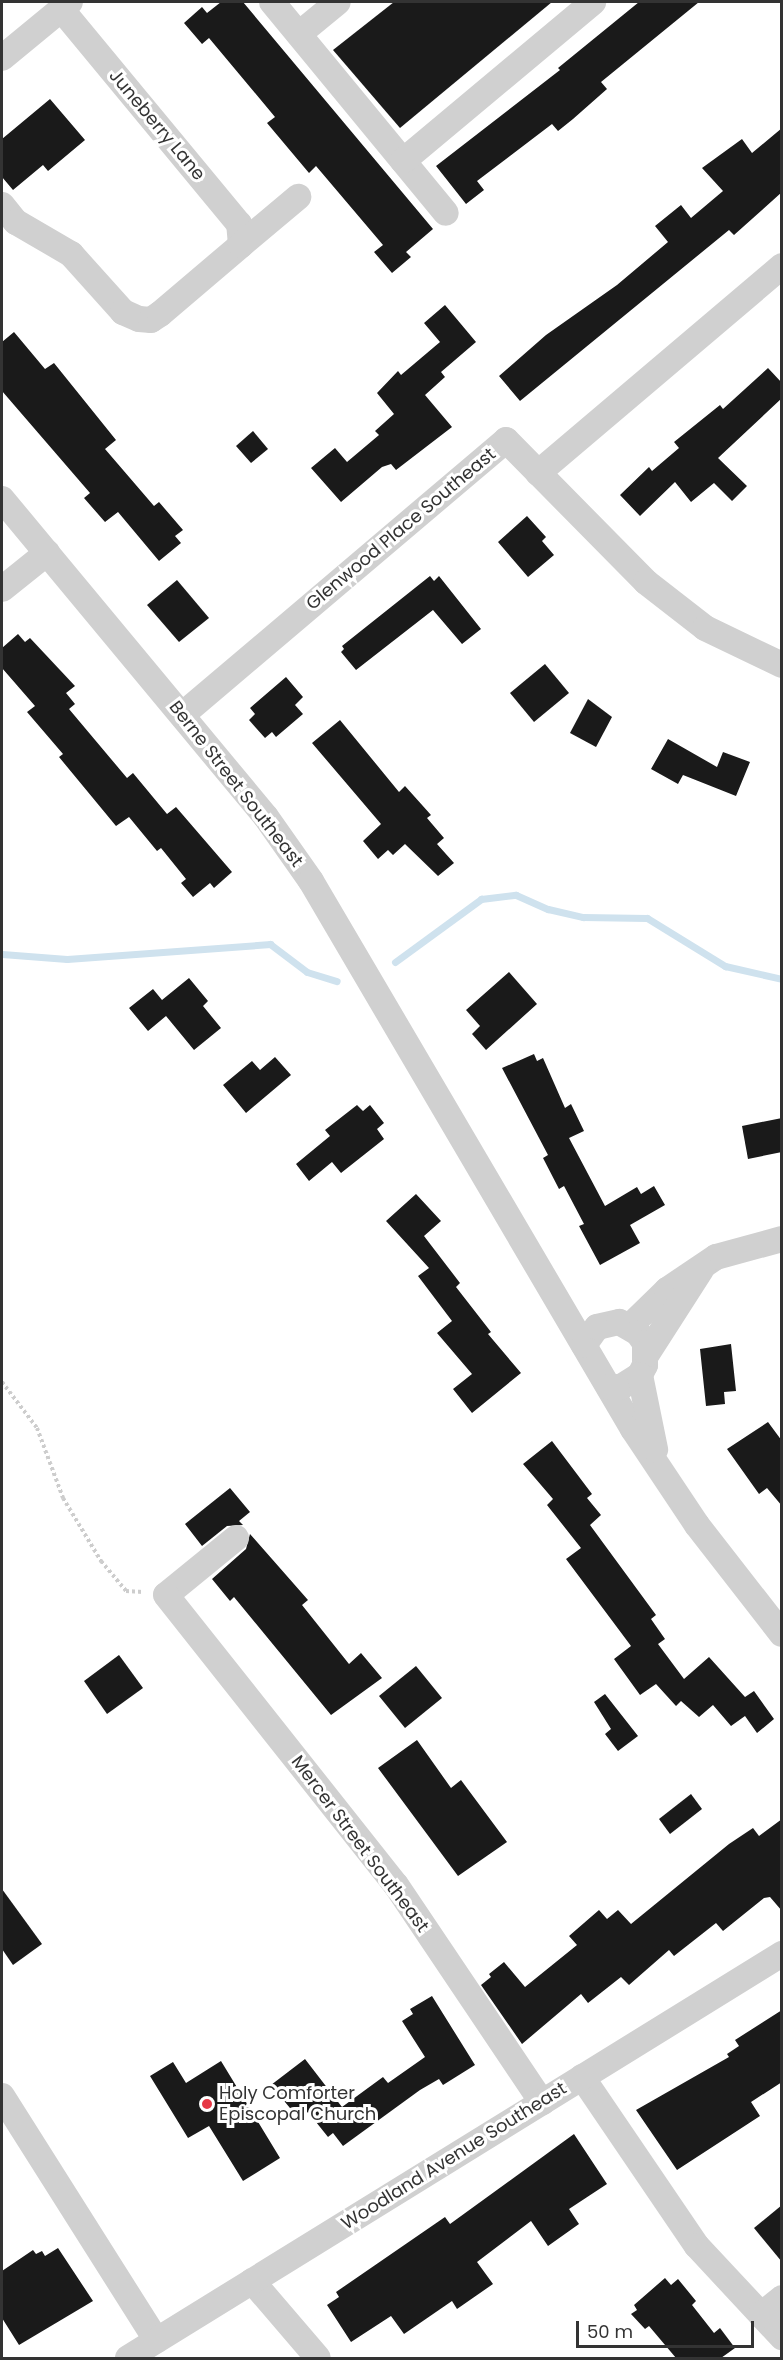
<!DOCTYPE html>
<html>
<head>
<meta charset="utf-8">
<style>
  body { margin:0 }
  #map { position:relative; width:783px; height:2360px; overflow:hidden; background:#fff; font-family:Poppins,sans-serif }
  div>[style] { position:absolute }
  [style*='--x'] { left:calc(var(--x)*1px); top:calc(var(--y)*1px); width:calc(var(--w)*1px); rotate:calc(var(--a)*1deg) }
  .stream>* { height:7px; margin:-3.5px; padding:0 3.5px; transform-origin:3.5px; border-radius:3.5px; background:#cfe2ee }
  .building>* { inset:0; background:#1a1a1a }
  .path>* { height:4px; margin-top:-2px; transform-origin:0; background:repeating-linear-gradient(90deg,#cdcdcd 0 3px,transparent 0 6px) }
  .minor>* { height:26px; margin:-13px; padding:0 13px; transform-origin:13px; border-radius:13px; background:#d0d0d0 }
  .dots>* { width:16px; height:16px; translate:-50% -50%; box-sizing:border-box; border:3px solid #fff; border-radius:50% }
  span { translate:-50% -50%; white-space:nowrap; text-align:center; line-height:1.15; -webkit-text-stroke:6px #fff; paint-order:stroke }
  .street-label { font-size:18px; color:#333 }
  .poi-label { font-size:18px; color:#333 }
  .left { translate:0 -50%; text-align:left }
  .frame { position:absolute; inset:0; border:3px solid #333; pointer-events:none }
  .scale { position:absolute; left:576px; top:2321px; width:178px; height:27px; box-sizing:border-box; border:3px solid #333; border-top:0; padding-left:8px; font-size:18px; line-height:21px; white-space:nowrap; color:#333; -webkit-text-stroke:4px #fff; paint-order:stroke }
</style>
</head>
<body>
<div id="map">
  <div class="stream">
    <div style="--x:2;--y:954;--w:65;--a:4.4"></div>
    <div style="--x:67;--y:959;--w:204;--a:-4.2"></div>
    <div style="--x:270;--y:944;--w:46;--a:37.1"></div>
    <div style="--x:307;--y:972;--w:31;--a:17"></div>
    <div style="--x:395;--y:962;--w:107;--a:-36.2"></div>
    <div style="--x:481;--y:899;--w:35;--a:-7"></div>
    <div style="--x:516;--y:895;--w:35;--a:24"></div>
    <div style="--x:548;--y:909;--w:36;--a:13"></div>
    <div style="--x:583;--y:917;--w:64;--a:0.9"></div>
    <div style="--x:647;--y:918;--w:92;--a:31.6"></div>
    <div style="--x:725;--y:966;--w:58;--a:12.8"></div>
  </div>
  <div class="building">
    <div style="clip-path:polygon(221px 2px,243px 2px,433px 229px,406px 252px,411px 257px,392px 273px,374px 252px,383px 245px,316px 166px,309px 173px,267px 123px,275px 117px,209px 38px,202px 44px,184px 23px,202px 7px,207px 13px)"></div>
    <div style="clip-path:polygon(394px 2px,552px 2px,400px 128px,333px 50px)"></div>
    <div style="clip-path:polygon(639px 2px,699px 2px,601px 82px,607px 89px,573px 119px,558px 131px,552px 124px,477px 181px,484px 190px,466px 204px,436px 166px,560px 70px,558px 68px)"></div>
    <div style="clip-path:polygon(50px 99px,85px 140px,48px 171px,43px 165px,13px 190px,2px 177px,2px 139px)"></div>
    <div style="clip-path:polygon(782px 128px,782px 192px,734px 235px,729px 230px,520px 401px,499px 376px,546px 335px,617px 285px,668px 242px,655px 226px,681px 205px,691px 218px,723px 191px,702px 168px,742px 139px,752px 153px)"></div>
    <div style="clip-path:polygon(445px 305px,476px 342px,441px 372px,445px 377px,425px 395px,452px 427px,396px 470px,391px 464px,382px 467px,341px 502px,311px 468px,335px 448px,347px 462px,379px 435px,375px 431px,394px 414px,377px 393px,398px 371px,401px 375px,440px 342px,424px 323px)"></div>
    <div style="clip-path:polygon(14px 332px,45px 369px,54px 363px,116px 440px,105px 449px,154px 506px,159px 502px,183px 530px,175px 536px,181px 543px,159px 561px,118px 512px,105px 522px,84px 498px,90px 493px,2px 391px,2px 342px)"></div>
    <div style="clip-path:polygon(768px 368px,782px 383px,782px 398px,718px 458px,747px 486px,732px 501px,714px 483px,691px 502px,675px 482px,640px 516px,620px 495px,649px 467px,652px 471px,679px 448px,674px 442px,720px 405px,723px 409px)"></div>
    <div style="clip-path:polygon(253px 431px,268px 449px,251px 463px,236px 446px)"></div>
    <div style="clip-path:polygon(527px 516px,546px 537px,542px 541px,554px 555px,528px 577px,498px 542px)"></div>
    <div style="clip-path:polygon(430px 576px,434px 581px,439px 576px,481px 629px,462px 644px,433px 610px,356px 670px,341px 652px,344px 649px,342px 646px)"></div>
    <div style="clip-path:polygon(177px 580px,209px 618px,179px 642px,147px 605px)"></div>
    <div style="clip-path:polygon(18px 634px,25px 642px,30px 638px,75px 686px,66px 693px,75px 704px,69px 709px,127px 778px,133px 773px,167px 814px,176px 807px,232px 872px,214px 888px,210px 883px,193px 897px,181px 883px,186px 879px,161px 848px,157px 851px,129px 817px,116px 826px,59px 757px,63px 754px,27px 712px,35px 706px,2px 668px,2px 648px)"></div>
    <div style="clip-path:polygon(545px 664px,569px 693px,534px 722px,510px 693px)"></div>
    <div style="clip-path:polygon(286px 677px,303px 697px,295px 705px,303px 714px,276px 737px,272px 732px,265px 738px,249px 720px,255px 714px,250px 708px)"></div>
    <div style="clip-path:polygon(588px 699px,612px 717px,596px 747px,570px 733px)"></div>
    <div style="clip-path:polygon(340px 720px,399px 792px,405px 786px,431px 815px,427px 818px,444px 838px,437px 844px,454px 863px,438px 876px,405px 844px,393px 855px,388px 850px,378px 859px,363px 841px,381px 824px,312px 743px)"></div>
    <div style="clip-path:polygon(668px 739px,717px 767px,723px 752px,750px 762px,736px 796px,683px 775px,678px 784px,651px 769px)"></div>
    <div style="clip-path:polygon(509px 972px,537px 1004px,486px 1050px,472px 1034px,480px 1026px,466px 1010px)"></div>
    <div style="clip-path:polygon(189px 978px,208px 1001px,203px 1006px,221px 1028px,194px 1050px,166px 1016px,148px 1031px,129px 1008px,153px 989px,162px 1000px)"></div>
    <div style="clip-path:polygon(534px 1054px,537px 1061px,543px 1058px,565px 1108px,571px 1104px,584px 1131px,569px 1138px,605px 1206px,637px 1187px,641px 1194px,654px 1186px,665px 1205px,630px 1225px,640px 1243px,600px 1265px,579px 1226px,584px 1224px,564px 1186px,559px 1189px,543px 1158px,548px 1155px,502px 1068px)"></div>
    <div style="clip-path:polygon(275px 1057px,291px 1075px,246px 1113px,223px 1085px,252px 1061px,260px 1070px)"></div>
    <div style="clip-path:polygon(357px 1105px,363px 1111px,370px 1105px,384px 1123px,377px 1129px,384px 1139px,341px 1173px,332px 1162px,309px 1181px,296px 1164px,330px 1136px,325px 1130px)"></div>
    <div style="clip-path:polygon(782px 1118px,782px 1152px,748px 1159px,742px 1126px)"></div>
    <div style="clip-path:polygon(416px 1194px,441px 1221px,424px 1236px,460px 1283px,456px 1287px,491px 1332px,488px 1334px,521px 1373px,472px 1413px,453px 1389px,472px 1374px,437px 1333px,452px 1321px,418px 1276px,429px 1268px,386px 1221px)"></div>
    <div style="clip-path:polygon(731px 1344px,736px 1391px,724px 1392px,725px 1404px,706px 1406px,700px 1349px)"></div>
    <div style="clip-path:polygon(768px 1422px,782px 1441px,782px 1506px,767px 1488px,759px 1494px,727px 1449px)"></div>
    <div style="clip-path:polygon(552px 1441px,592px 1494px,587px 1498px,601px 1515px,590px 1525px,656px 1615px,651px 1619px,665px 1639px,658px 1644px,684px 1679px,709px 1657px,745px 1697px,754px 1691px,774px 1719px,757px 1733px,745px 1716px,731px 1726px,713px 1705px,699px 1717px,681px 1701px,676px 1706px,656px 1684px,640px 1695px,614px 1659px,631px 1646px,566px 1559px,581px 1548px,547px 1505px,553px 1499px,523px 1464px)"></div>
    <div style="clip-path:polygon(230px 1488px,250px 1512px,239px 1521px,243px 1525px,227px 1526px,202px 1546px,185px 1524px)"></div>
    <div style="clip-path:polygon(250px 1534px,308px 1600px,302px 1605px,349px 1664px,361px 1653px,382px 1678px,331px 1715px,234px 1597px,230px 1601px,212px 1579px,246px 1549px)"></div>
    <div style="clip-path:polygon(119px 1655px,143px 1688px,107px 1714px,84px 1681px)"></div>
    <div style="clip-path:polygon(416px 1666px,442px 1698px,405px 1728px,379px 1696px)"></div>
    <div style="clip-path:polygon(605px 1694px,638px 1736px,618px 1751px,605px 1734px,611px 1729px,594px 1702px)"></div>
    <div style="clip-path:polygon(417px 1740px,451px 1788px,461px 1780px,507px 1842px,458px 1876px,378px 1768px)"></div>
    <div style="clip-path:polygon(691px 1794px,702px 1809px,670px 1834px,659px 1819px)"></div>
    <div style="clip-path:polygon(782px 1819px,782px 1911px,770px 1897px,764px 1898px,723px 1931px,716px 1923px,674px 1956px,669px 1950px,629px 1985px,621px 1977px,588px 2003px,581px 1994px,522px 2044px,481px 1985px,491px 1977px,489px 1974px,504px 1962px,525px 1987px,577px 1945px,569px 1936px,599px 1910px,607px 1919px,618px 1910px,631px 1924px,729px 1844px,753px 1828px,759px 1836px)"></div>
    <div style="clip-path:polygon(2px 1889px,42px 1944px,13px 1965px,2px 1949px)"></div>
    <div style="clip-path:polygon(432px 1996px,475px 2065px,443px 2085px,439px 2079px,420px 2090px,343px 2146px,333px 2133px,328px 2137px,308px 2112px,299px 2119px,271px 2085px,305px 2059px,342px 2107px,383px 2077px,388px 2083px,425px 2057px,402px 2021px,413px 2014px,410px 2009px)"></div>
    <div style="clip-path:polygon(782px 2010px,782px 2082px,751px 2102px,760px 2116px,677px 2170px,636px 2110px,729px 2057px,727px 2054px,739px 2046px,735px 2040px)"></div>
    <div style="clip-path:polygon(221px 2061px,280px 2158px,243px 2181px,209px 2126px,188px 2138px,150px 2076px,173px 2062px,186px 2083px)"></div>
    <div style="clip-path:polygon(574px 2134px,607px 2184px,569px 2209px,579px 2224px,548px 2246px,531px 2221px,477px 2262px,493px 2284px,457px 2309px,452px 2301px,404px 2334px,391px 2316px,351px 2342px,327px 2305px,339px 2297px,336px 2292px,445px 2217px,450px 2224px)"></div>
    <div style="clip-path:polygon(782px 2205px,782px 2262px,754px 2228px)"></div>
    <div style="clip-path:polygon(58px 2248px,93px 2301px,19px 2345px,2px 2318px,2px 2271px,33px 2250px,36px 2254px,42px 2251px,45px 2256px)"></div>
    <div style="clip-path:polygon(665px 2278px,671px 2285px,678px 2279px,696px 2301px,692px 2305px,714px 2333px,720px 2328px,735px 2348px,721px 2358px,676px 2358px,649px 2326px,645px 2329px,631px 2314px,637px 2310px,634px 2305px)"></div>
  </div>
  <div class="path">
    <div style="--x:2;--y:1382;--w:58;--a:52.7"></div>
    <div style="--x:37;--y:1428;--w:75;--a:69.6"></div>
    <div style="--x:63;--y:1498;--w:74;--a:58.9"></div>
    <div style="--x:101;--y:1561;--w:39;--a:50"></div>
    <div style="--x:126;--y:1591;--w:17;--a:3"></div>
  </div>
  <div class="minor">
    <div style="--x:272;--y:2;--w:273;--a:50.5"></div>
    <div style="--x:299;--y:34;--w:50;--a:-39.4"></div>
    <div style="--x:2;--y:58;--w:88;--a:-39.5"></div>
    <div style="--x:403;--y:161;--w:248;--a:-39.9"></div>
    <div style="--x:2;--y:205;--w:22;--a:51"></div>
    <div style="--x:16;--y:222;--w:64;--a:30.2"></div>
    <div style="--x:71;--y:254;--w:78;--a:48.1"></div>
    <div style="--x:123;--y:312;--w:17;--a:24"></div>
    <div style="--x:139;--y:319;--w:12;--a:5"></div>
    <div style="--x:151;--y:320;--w:11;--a:-34"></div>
    <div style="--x:160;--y:314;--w:106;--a:-40.4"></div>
    <div style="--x:241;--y:245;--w:21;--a:-95"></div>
    <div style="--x:239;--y:224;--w:279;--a:-129.6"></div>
    <div style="--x:241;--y:245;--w:75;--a:-40.1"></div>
    <div style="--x:538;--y:473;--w:320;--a:-40.3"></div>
    <div style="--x:2;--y:499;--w:413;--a:50.3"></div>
    <div style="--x:266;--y:817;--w:78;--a:54.9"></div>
    <div style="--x:311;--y:881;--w:636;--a:59.56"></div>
    <div style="--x:633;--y:1429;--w:115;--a:56.3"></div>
    <div style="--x:697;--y:1525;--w:138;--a:52.1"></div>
    <div style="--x:2;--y:589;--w:58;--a:-38.7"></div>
    <div style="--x:182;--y:715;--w:425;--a:-40.3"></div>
    <div style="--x:506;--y:440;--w:199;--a:45.4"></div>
    <div style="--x:646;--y:582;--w:75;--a:37.9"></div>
    <div style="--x:705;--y:628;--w:85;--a:25.7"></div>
    <div style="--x:630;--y:1326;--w:52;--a:-44.2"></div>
    <div style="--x:667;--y:1290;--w:59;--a:-34"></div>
    <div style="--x:716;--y:1257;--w:68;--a:-15.3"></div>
    <div style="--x:584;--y:1345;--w:22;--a:-54"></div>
    <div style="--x:597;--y:1327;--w:23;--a:-13"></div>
    <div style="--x:619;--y:1322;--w:22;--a:30"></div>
    <div style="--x:638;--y:1333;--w:12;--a:55"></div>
    <div style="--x:645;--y:1343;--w:22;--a:90"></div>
    <div style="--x:645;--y:1365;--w:11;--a:117"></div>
    <div style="--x:640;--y:1375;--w:22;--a:148"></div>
    <div style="--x:621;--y:1387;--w:12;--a:180"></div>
    <div style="--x:647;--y:1354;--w:100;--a:-57.3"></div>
    <div style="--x:640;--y:1375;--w:76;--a:78.5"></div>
    <div style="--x:236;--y:1538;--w:90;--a:140.8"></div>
    <div style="--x:166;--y:1595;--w:370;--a:51.6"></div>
    <div style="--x:396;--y:1885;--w:262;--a:56.1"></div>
    <div style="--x:582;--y:2077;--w:204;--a:55.8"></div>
    <div style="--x:697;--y:2246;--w:125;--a:47"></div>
    <div style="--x:2;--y:2096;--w:289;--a:57.7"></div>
    <div style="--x:252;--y:2281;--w:101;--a:49.4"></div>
    <div style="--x:761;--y:2315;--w:27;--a:-39"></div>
    <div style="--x:128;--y:2358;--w:769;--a:-31.71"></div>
  </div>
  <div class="dots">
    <div style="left:207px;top:2104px;background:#e63946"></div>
  </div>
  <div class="street-label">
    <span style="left:157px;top:125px;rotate:50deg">Juneberry Lane</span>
    <span style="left:401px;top:529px;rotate:-40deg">Glenwood Place Southeast</span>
    <span style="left:236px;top:784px;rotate:52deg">Berne Street Southeast</span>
    <span style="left:360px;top:1844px;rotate:53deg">Mercer Street Southeast</span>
    <span style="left:454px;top:2156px;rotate:-32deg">Woodland Avenue Southeast</span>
  </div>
  <div class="poi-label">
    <span class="left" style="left:219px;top:2104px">Holy Comforter<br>Episcopal Church</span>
  </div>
  <div class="frame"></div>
  <div class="scale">50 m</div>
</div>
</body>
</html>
